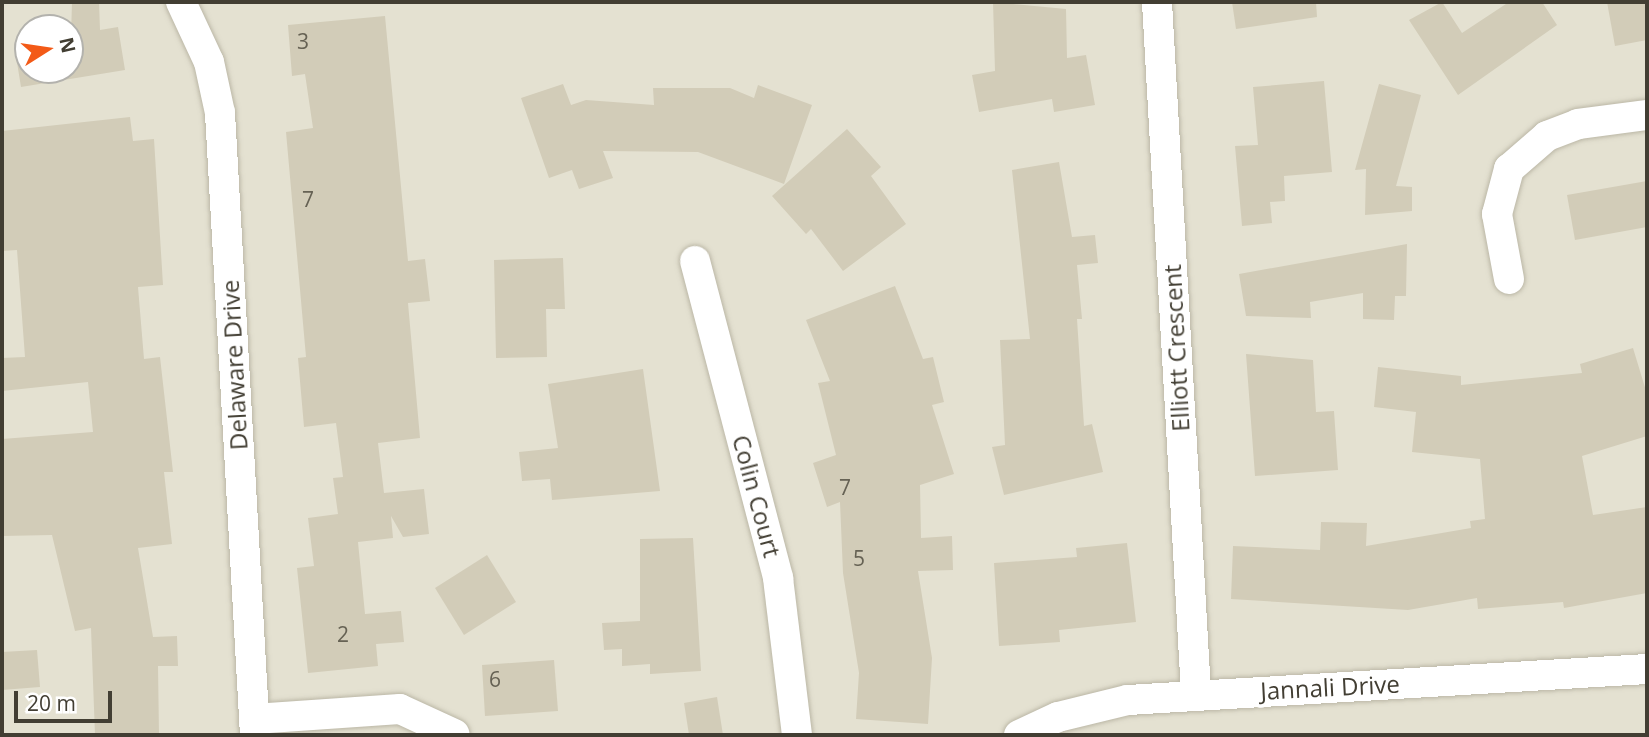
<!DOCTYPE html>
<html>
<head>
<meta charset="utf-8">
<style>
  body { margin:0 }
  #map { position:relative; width:1649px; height:737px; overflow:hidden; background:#f1eee2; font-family:"Open Sans",sans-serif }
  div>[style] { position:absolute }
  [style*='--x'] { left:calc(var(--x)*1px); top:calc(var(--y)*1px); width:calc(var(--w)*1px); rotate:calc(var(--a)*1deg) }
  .residential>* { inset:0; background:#e4e1d1 }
  .building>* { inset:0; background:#d2ccb8 }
  .roads { filter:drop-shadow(0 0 2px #bbb7a6) drop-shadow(0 0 2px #bbb7a6) }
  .street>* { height:30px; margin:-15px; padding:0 15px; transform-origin:15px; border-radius:15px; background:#fff }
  span { translate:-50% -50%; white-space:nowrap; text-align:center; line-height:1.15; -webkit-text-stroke:7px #fff; paint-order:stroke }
  .number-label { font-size:21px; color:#666254 }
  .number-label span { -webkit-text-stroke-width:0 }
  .street-label { font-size:24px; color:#423e33 }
  .frame { position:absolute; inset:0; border:4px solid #423e33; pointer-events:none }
  .north { position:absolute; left:14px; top:14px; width:70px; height:70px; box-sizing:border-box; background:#fff; border:2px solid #b3b2ad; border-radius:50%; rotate:78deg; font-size:19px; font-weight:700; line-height:28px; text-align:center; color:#423e33 }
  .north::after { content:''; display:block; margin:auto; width:24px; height:32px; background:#f35a17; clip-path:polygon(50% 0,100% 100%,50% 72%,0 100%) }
  .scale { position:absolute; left:14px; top:691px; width:98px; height:32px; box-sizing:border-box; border:4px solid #423e33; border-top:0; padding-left:9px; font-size:21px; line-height:24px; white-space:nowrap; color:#423e33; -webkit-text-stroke:5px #fff; paint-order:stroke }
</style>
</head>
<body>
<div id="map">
  <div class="residential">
    <div style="clip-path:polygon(evenodd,2px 2px,1647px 2px,1647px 735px,2px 735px,2px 2px,28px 28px,70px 28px,70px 70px,28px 70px,28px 28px)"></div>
  </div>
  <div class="building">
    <div style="clip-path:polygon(72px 2px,99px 2px,100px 30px,118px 27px,125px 70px,21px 87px,14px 44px,28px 42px,28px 70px,70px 70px)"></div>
    <div style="clip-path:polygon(993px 2px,1066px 9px,1067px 58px,1086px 55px,1095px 105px,1054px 112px,1052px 99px,979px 112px,972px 75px,995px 71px)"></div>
    <div style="clip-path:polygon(1232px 2px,1316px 2px,1317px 17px,1236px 29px)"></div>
    <div style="clip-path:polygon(1442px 2px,1462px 33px,1509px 2px,1542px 2px,1557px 25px,1458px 95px,1409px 20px)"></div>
    <div style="clip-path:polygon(1607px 2px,1647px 2px,1647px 40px,1615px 46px)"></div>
    <div style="clip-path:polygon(385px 16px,408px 261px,425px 259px,430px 301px,408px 303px,420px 438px,378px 443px,384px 493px,424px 489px,429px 534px,403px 537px,391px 516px,393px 538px,358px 542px,365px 614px,401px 611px,404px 642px,376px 644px,378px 666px,308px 673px,297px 568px,314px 566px,308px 518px,338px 514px,333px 478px,343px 477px,336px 423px,304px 427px,298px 358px,306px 357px,286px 132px,313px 128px,305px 74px,292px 76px,288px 25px)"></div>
    <div style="clip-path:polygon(1324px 81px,1332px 172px,1284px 176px,1285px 201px,1270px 202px,1272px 223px,1242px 226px,1235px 146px,1258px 145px,1253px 87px)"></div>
    <div style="clip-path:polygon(563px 84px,571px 105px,586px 100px,654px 105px,653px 88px,730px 88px,754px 98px,758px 85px,812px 105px,784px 184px,698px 152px,603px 151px,613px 178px,579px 189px,572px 170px,549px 178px,521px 98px)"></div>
    <div style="clip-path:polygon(1379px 84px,1421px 95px,1396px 186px,1412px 187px,1412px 211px,1365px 215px,1366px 169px,1355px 170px)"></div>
    <div style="clip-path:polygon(130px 117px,133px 141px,154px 139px,163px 285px,138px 287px,144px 359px,160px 357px,173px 472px,164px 472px,172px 544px,138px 548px,153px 637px,177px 636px,178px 666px,158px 666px,159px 735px,95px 735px,91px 628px,75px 631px,52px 535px,2px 536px,2px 439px,93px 432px,88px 382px,2px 391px,2px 358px,25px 357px,17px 250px,2px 251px,2px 131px)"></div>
    <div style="clip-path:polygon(847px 129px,881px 167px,871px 176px,906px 224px,843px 271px,811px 229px,806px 234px,772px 196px)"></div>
    <div style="clip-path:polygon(1059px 162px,1072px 237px,1095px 235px,1098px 263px,1077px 265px,1082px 319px,1077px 319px,1084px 426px,1092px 424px,1103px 472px,1004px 495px,992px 447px,1005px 445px,1000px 340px,1030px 339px,1012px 170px)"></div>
    <div style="clip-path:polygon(1647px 181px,1647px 227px,1575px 240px,1567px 195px)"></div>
    <div style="clip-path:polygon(1407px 244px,1406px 296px,1395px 296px,1394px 320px,1363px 319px,1363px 293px,1310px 302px,1311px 318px,1246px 316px,1239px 274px)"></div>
    <div style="clip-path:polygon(563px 258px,565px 309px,546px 309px,547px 357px,496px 358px,494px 260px)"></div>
    <div style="clip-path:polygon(895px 286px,923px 359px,933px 357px,944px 402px,932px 405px,954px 474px,920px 485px,921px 538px,952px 536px,953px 570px,918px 571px,932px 658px,928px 724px,856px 719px,859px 673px,843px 573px,840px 502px,827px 507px,813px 463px,836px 455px,818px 383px,830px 381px,806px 320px)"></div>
    <div style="clip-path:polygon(1633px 348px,1647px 394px,1647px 436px,1582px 456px,1593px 515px,1647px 507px,1647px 593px,1564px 608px,1563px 602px,1478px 609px,1477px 598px,1408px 610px,1231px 599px,1233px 546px,1320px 550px,1321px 522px,1367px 523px,1366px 546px,1471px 528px,1470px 521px,1485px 519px,1480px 459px,1412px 452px,1416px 412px,1374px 407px,1378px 367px,1461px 376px,1461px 385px,1582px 373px,1580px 364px)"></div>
    <div style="clip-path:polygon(1246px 354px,1313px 360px,1316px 412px,1334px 411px,1338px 470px,1255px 476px)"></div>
    <div style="clip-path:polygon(643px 369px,660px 491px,552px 500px,550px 479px,522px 481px,519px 452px,558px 448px,548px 384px)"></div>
    <div style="clip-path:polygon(693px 538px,701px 671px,650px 674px,650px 664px,622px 666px,622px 649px,604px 650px,602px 623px,640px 621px,640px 539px)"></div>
    <div style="clip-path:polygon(1127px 543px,1136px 622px,1059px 630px,1060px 642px,999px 646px,994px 563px,1077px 557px,1076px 548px)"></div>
    <div style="clip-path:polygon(487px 555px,516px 602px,464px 635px,435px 588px)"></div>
    <div style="clip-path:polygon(37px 650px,40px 687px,2px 690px,2px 652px)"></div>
    <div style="clip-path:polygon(554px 660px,558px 711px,485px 716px,482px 665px)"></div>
    <div style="clip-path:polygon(717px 697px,723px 735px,689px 735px,684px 703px)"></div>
  </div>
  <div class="roads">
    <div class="street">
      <div style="--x:181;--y:2;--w:66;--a:65"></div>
      <div style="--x:209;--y:62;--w:52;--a:77.8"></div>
      <div style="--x:220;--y:113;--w:623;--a:86.78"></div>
      <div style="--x:1157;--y:2;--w:693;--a:86.77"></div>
      <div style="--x:695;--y:261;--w:328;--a:75.3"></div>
      <div style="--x:778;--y:578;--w:158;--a:83.1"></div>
      <div style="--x:1509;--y:279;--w:66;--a:-100.5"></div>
      <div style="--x:1497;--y:214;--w:47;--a:-75.1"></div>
      <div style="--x:1509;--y:169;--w:50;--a:-41"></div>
      <div style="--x:1547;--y:136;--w:33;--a:-21"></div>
      <div style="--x:1578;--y:124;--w:70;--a:-7.4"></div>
      <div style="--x:254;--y:719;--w:146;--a:-3.9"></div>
      <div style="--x:400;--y:709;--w:60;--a:24.8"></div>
      <div style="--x:1019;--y:735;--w:43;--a:-24.8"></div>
      <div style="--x:1058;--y:717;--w:72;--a:-13.7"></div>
      <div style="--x:1128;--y:700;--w:520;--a:-3.42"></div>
    </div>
  </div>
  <div class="number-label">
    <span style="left:303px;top:41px">3</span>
    <span style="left:308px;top:199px">7</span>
    <span style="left:845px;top:487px">7</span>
    <span style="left:859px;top:558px">5</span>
    <span style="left:343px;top:634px">2</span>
    <span style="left:495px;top:679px">6</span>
  </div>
  <div class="street-label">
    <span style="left:1176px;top:348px;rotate:-93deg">Elliott Crescent</span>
    <span style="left:234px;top:365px;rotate:-93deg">Delaware Drive</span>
    <span style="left:757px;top:496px;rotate:75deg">Colin Court</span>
    <span style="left:1330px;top:687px;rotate:-3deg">Jannali Drive</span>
  </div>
  <div class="frame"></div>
  <div class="north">N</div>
  <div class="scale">20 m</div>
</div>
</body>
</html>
